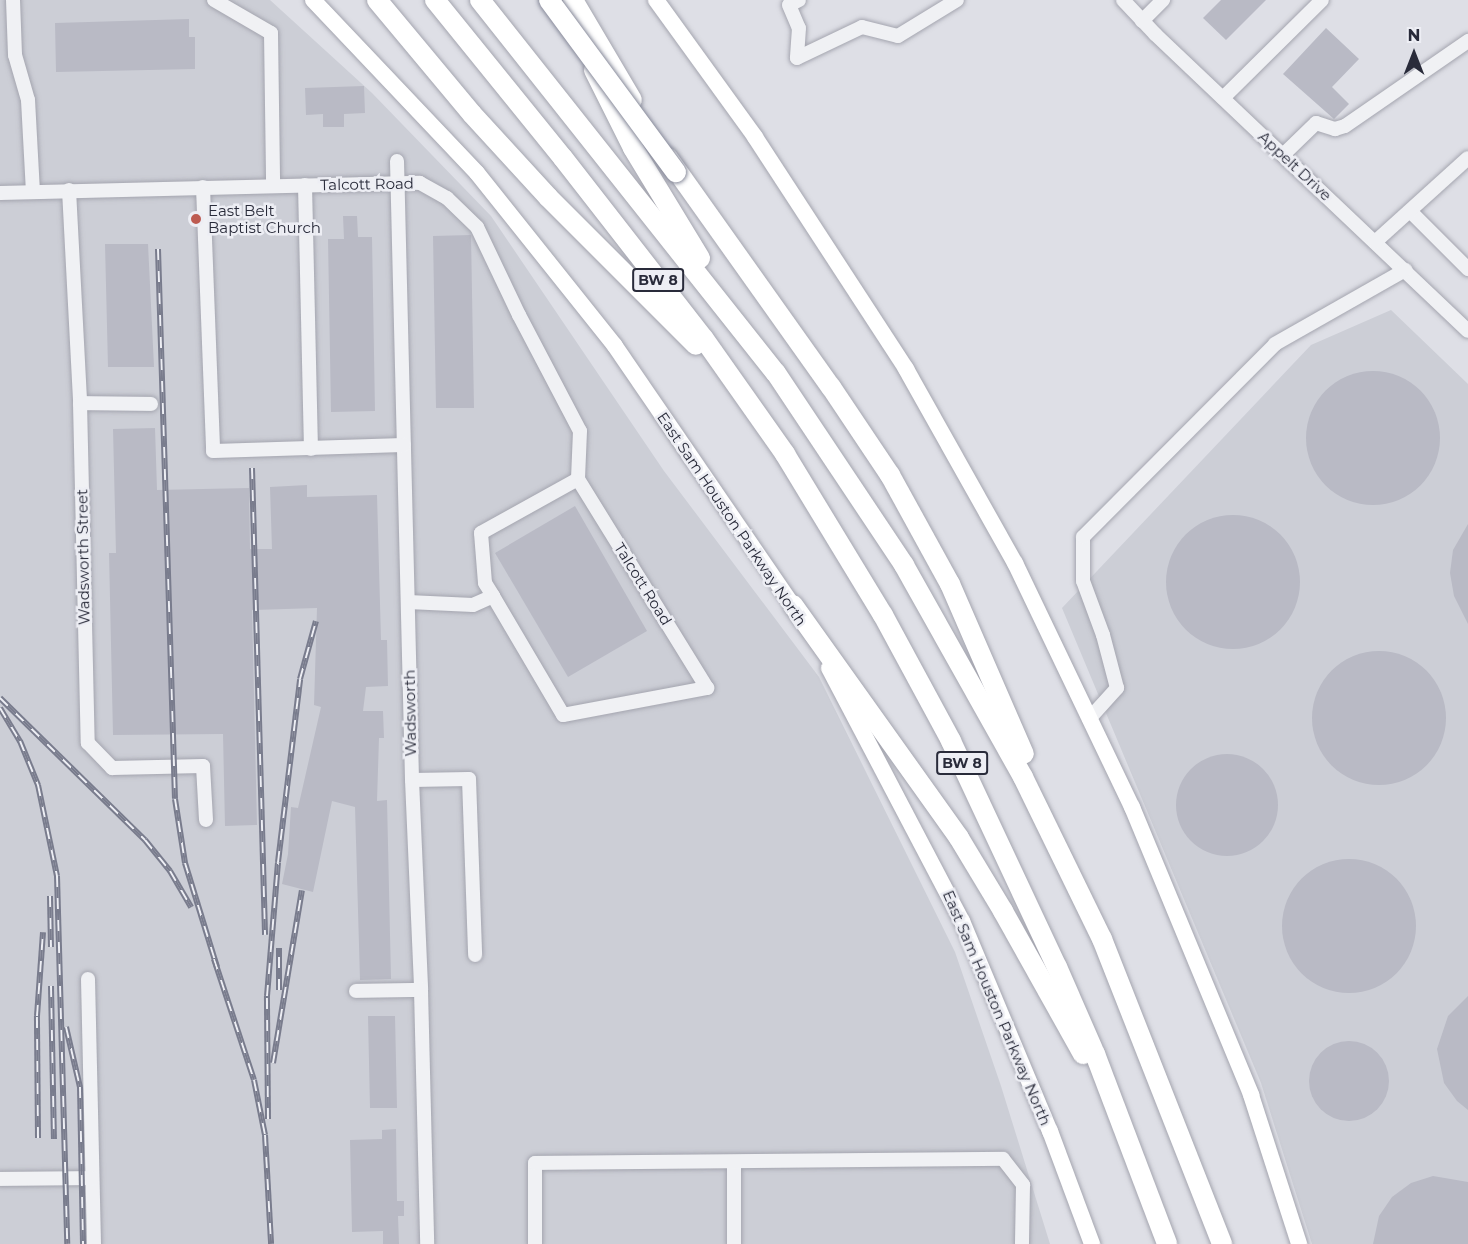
<!DOCTYPE html>
<html>
<head>
<meta charset="utf-8">
<style>
  body { margin:0 }
  #map { position:relative; width:1468px; height:1244px; overflow:hidden; background:#dedfe6; font-family:Montserrat,sans-serif }
  div>[style] { position:absolute }
  [style*='--x'] { left:calc(var(--x)*1px); top:calc(var(--y)*1px); width:calc(var(--w)*1px); rotate:calc(var(--a)*1deg) }
  .built>* { inset:0; background:#ccced6 }
  .building>* { inset:0; background:#b9bac5 }
  .round { border-radius:50% }
  .roads { filter:drop-shadow(0 0 2px #a4a5af) drop-shadow(0 0 2px #a4a5af) }
  .minor>* { height:14px; margin:-7px; padding:0 7px; transform-origin:7px; border-radius:7px; background:#f0f1f4 }
  .major>* { height:16px; margin:-8px; padding:0 8px; transform-origin:8px; border-radius:8px; background:#fff }
  .highway>* { height:20px; margin:-10px; padding:0 10px; transform-origin:10px; border-radius:10px; background:#fff }
  .rail>* { height:6px; margin-top:-3px; transform-origin:0; background:repeating-linear-gradient(90deg,#edeef4 0 11px,#797c8d 0 22px); box-sizing:border-box; border-block:2px solid #797c8d }
  .bridges { filter:drop-shadow(0 0 2px #878a9a) drop-shadow(0 0 2px #878a9a) }
  .highway-bridge>* { height:20px; margin:-10px; padding:0 10px; transform-origin:10px; border-radius:10px; background:#fff }
  .dots>* { width:16px; height:16px; translate:-50% -50%; box-sizing:border-box; border:3px solid #edeef4; border-radius:50% }
  span { translate:-50% -50%; white-space:nowrap; text-align:center; line-height:1.15; -webkit-text-stroke:5px #edeef4; paint-order:stroke }
  .shield-label span { padding:2px 4px; background:#edeef4; border:2px solid; border-radius:4px; -webkit-text-stroke-width:0 }
  .shield-label { font-size:14px; color:#292b3a; font-weight:700 }
  .street-label { font-size:15px; color:#292b3a }
  .poi-label { font-size:15px; color:#292b3a }
  .left { translate:0 -50%; text-align:left }
  .north { position:absolute; left:1384px; top:24px; width:60px; height:60px; -webkit-text-stroke:4px #edeef4; paint-order:stroke; rotate:0deg; font-size:16px; font-weight:700; line-height:24px; text-align:center; color:#292b3a }
  .north::after { content:''; display:block; margin:auto; width:21px; height:27px; background:#292b3a; clip-path:polygon(50% 0,100% 100%,50% 72%,0 100%) }
</style>
</head>
<body>
<div id="map">
  <div class="built">
    <div style="clip-path:polygon(0 0,270px 0,372px 93px,491px 216px,664px 471px,819px 677px,955px 952px,1001px 1086px,1050px 1244px,0 1244px)"></div>
    <div style="clip-path:polygon(1391px 310px,1468px 384px,1468px 1244px,1312px 1244px,1261px 1083px,1062px 608px,1311px 345px)"></div>
  </div>
  <div class="building">
    <div style="clip-path:polygon(1221px 0,1266px 0,1226px 40px,1203px 18px)"></div>
    <div style="clip-path:polygon(189px 19px,189px 37px,195px 37px,195px 69px,56px 72px,55px 23px)"></div>
    <div style="clip-path:polygon(1326px 28px,1359px 59px,1332px 87px,1349px 104px,1334px 119px,1283px 74px)"></div>
    <div style="clip-path:polygon(364px 86px,365px 113px,344px 114px,344px 127px,323px 127px,323px 114px,306px 115px,305px 88px)"></div>
    <div style="clip-path:polygon(343px 216px,357px 216px,358px 237px,372px 237px,375px 411px,331px 412px,328px 239px,344px 239px)"></div>
    <div style="clip-path:polygon(471px 235px,474px 408px,436px 408px,433px 236px)"></div>
    <div style="clip-path:polygon(105px 244px,148px 244px,154px 367px,108px 367px)"></div>
    <div class="round" style="left:1306px;top:371px;width:134px;height:134px"></div>
    <div style="clip-path:polygon(155px 428px,157px 490px,249px 488px,250px 549px,272px 549px,270px 487px,307px 485px,307px 497px,377px 495px,381px 640px,387px 640px,388px 686px,366px 687px,363px 711px,383px 711px,384px 738px,379px 738px,377px 801px,387px 800px,391px 979px,360px 980px,355px 807px,332px 801px,313px 892px,282px 884px,288px 854px,291px 807px,298px 808px,321px 707px,314px 705px,317px 608px,252px 610px,257px 825px,225px 826px,223px 734px,113px 735px,109px 553px,116px 553px,113px 429px)"></div>
    <div style="clip-path:polygon(575px 506px,647px 631px,568px 677px,495px 553px)"></div>
    <div class="round" style="left:1166px;top:515px;width:134px;height:134px"></div>
    <div style="clip-path:polygon(1468px 524px,1468px 624px,1454px 596px,1450px 573px,1453px 550px)"></div>
    <div class="round" style="left:1312px;top:651px;width:134px;height:134px"></div>
    <div class="round" style="left:1176px;top:754px;width:102px;height:102px"></div>
    <div class="round" style="left:1282px;top:859px;width:134px;height:134px"></div>
    <div style="clip-path:polygon(1468px 996px,1468px 1110px,1457px 1101px,1444px 1083px,1437px 1049px,1448px 1016px)"></div>
    <div style="clip-path:polygon(368px 1016px,395px 1016px,397px 1108px,370px 1108px)"></div>
    <div class="round" style="left:1309px;top:1041px;width:80px;height:80px"></div>
    <div style="clip-path:polygon(396px 1129px,397px 1201px,404px 1201px,404px 1216px,398px 1216px,399px 1244px,383px 1244px,383px 1231px,352px 1232px,350px 1140px,382px 1139px,382px 1130px)"></div>
    <div style="clip-path:polygon(1433px 1176px,1468px 1182px,1468px 1244px,1373px 1244px,1379px 1216px,1392px 1197px,1411px 1183px)"></div>
  </div>
  <div class="roads">
    <div class="minor">
      <div style="--x:13;--y:0;--w:55;--a:87.9"></div>
      <div style="--x:15;--y:55;--w:47;--a:73.9"></div>
      <div style="--x:28;--y:100;--w:92;--a:86.9"></div>
      <div style="--x:214;--y:0;--w:66;--a:30.1"></div>
      <div style="--x:271;--y:33;--w:152;--a:89.2"></div>
      <div style="--x:799;--y:0;--w:11;--a:153"></div>
      <div style="--x:789;--y:5;--w:25;--a:67"></div>
      <div style="--x:799;--y:28;--w:30;--a:94"></div>
      <div style="--x:797;--y:58;--w:72;--a:-25.5"></div>
      <div style="--x:862;--y:27;--w:37;--a:14"></div>
      <div style="--x:898;--y:36;--w:69;--a:-31.4"></div>
      <div style="--x:1123;--y:0;--w:47;--a:46.7"></div>
      <div style="--x:1155;--y:34;--w:431;--a:43.5"></div>
      <div style="--x:1142;--y:21;--w:30;--a:-45"></div>
      <div style="--x:1223;--y:98;--w:139;--a:-44.7"></div>
      <div style="--x:1283;--y:155;--w:46;--a:-44.1"></div>
      <div style="--x:1316;--y:123;--w:20;--a:18"></div>
      <div style="--x:1335;--y:129;--w:10;--a:-17"></div>
      <div style="--x:1345;--y:126;--w:150;--a:-34.6"></div>
      <div style="--x:397;--y:161;--w:619;--a:88.61"></div>
      <div style="--x:412;--y:780;--w:210;--a:87.5"></div>
      <div style="--x:421;--y:990;--w:254;--a:88.6"></div>
      <div style="--x:305;--y:185;--w:264;--a:88.7"></div>
      <div style="--x:203;--y:187;--w:264;--a:87.8"></div>
      <div style="--x:213;--y:451;--w:191;--a:-1.8"></div>
      <div style="--x:69;--y:190;--w:213;--a:87"></div>
      <div style="--x:80;--y:403;--w:340;--a:88.7"></div>
      <div style="--x:88;--y:743;--w:35;--a:46"></div>
      <div style="--x:112;--y:768;--w:91;--a:-1.3"></div>
      <div style="--x:203;--y:766;--w:54;--a:86.8"></div>
      <div style="--x:0;--y:193;--w:420;--a:-1.4"></div>
      <div style="--x:420;--y:183;--w:31;--a:29"></div>
      <div style="--x:447;--y:198;--w:42;--a:44"></div>
      <div style="--x:477;--y:227;--w:98;--a:64.5"></div>
      <div style="--x:519;--y:315;--w:131;--a:62.3"></div>
      <div style="--x:580;--y:431;--w:48;--a:92.4"></div>
      <div style="--x:1411;--y:212;--w:81;--a:45"></div>
      <div style="--x:1375;--y:242;--w:125;--a:-42.1"></div>
      <div style="--x:80;--y:403;--w:71;--a:0.8"></div>
      <div style="--x:408;--y:602;--w:65;--a:2.6"></div>
      <div style="--x:473;--y:605;--w:22;--a:-24"></div>
      <div style="--x:493;--y:596;--w:138;--a:59.5"></div>
      <div style="--x:563;--y:715;--w:147;--a:-10.6"></div>
      <div style="--x:707;--y:688;--w:246;--a:-121.7"></div>
      <div style="--x:578;--y:479;--w:111;--a:150.9"></div>
      <div style="--x:481;--y:533;--w:50;--a:85.4"></div>
      <div style="--x:485;--y:583;--w:15;--a:58"></div>
      <div style="--x:1089;--y:719;--w:42;--a:-47.9"></div>
      <div style="--x:1117;--y:688;--w:55;--a:-104.8"></div>
      <div style="--x:1103;--y:635;--w:58;--a:-110.3"></div>
      <div style="--x:1083;--y:581;--w:44;--a:-90"></div>
      <div style="--x:1083;--y:537;--w:272;--a:-45.1"></div>
      <div style="--x:1275;--y:344;--w:150;--a:-29.6"></div>
      <div style="--x:412;--y:780;--w:57;--a:-1"></div>
      <div style="--x:469;--y:779;--w:176;--a:88"></div>
      <div style="--x:88;--y:979;--w:265;--a:88.7"></div>
      <div style="--x:356;--y:991;--w:65;--a:-0.9"></div>
      <div style="--x:734;--y:1162;--w:82;--a:90"></div>
      <div style="--x:0;--y:1179;--w:92;--a:-0.6"></div>
      <div style="--x:535;--y:1244;--w:81;--a:-90"></div>
      <div style="--x:535;--y:1163;--w:468;--a:-0.5"></div>
      <div style="--x:1003;--y:1159;--w:33;--a:52"></div>
      <div style="--x:1023;--y:1185;--w:59;--a:91"></div>
    </div>
    <div class="major">
      <div style="--x:313;--y:0;--w:238;--a:46.5"></div>
      <div style="--x:477;--y:173;--w:221;--a:51.4"></div>
      <div style="--x:615;--y:346;--w:326;--a:55.6"></div>
      <div style="--x:656;--y:0;--w:169;--a:54.1"></div>
      <div style="--x:755;--y:137;--w:277;--a:56.9"></div>
      <div style="--x:906;--y:369;--w:223;--a:60.7"></div>
      <div style="--x:1015;--y:563;--w:271;--a:64.4"></div>
      <div style="--x:1132;--y:807;--w:312;--a:67.5"></div>
      <div style="--x:1251;--y:1095;--w:157;--a:72.1"></div>
      <div style="--x:829;--y:668;--w:286;--a:62.3"></div>
      <div style="--x:962;--y:921;--w:228;--a:67.3"></div>
      <div style="--x:1050;--y:1131;--w:121;--a:69.6"></div>
    </div>
    <div class="highway">
      <div style="--x:377;--y:0;--w:148;--a:50.2"></div>
      <div style="--x:472;--y:114;--w:113;--a:47.5"></div>
      <div style="--x:548;--y:197;--w:209;--a:45"></div>
      <div style="--x:435;--y:0;--w:203;--a:51"></div>
      <div style="--x:563;--y:158;--w:229;--a:52.1"></div>
      <div style="--x:704;--y:339;--w:141;--a:54.8"></div>
      <div style="--x:785;--y:454;--w:188;--a:58.7"></div>
      <div style="--x:883;--y:615;--w:143;--a:61.6"></div>
      <div style="--x:951;--y:741;--w:250;--a:64.9"></div>
      <div style="--x:1057;--y:967;--w:95;--a:66.4"></div>
      <div style="--x:1095;--y:1054;--w:203;--a:69.2"></div>
      <div style="--x:480;--y:0;--w:476;--a:51.6"></div>
      <div style="--x:776;--y:373;--w:231;--a:56.3"></div>
      <div style="--x:904;--y:565;--w:243;--a:60.7"></div>
      <div style="--x:1023;--y:777;--w:180;--a:64"></div>
      <div style="--x:1102;--y:939;--w:328;--a:68.5"></div>
      <div style="--x:573;--y:0;--w:116;--a:59.5"></div>
      <div style="--x:594;--y:70;--w:87;--a:63.4"></div>
      <div style="--x:633;--y:148;--w:129;--a:58.7"></div>
      <div style="--x:668;--y:158;--w:281;--a:54.6"></div>
      <div style="--x:831;--y:387;--w:106;--a:56.2"></div>
      <div style="--x:890;--y:475;--w:124;--a:61.2"></div>
      <div style="--x:950;--y:584;--w:185;--a:66.5"></div>
      <div style="--x:793;--y:605;--w:286;--a:54.5"></div>
      <div style="--x:959;--y:838;--w:85;--a:58.9"></div>
      <div style="--x:1003;--y:911;--w:164;--a:60.8"></div>
    </div>
  </div>
  <div class="rail">
    <div style="--x:158;--y:249;--w:550;--a:88.23"></div>
    <div style="--x:175;--y:799;--w:65;--a:81.1"></div>
    <div style="--x:185;--y:863;--w:109;--a:72.9"></div>
    <div style="--x:252;--y:468;--w:467;--a:88.4"></div>
    <div style="--x:0;--y:698;--w:203;--a:44.4"></div>
    <div style="--x:145;--y:840;--w:40;--a:51"></div>
    <div style="--x:170;--y:871;--w:42;--a:59.7"></div>
    <div style="--x:0;--y:708;--w:39;--a:59"></div>
    <div style="--x:20;--y:741;--w:48;--a:67.8"></div>
    <div style="--x:38;--y:785;--w:93;--a:78.2"></div>
    <div style="--x:57;--y:876;--w:368;--a:88.4"></div>
    <div style="--x:50;--y:896;--w:51;--a:88.9"></div>
    <div style="--x:214;--y:959;--w:127;--a:71.7"></div>
    <div style="--x:254;--y:1080;--w:56;--a:78.7"></div>
    <div style="--x:265;--y:1135;--w:109;--a:86.8"></div>
    <div style="--x:51;--y:986;--w:153;--a:88.9"></div>
    <div style="--x:279;--y:990;--w:42;--a:-90"></div>
    <div style="--x:66;--y:1027;--w:62;--a:76.9"></div>
    <div style="--x:80;--y:1087;--w:157;--a:88.9"></div>
    <div style="--x:273;--y:1063;--w:175;--a:-80.5"></div>
    <div style="--x:268;--y:1119;--w:123;--a:-90.5"></div>
    <div style="--x:267;--y:996;--w:134;--a:-85.3"></div>
    <div style="--x:278;--y:862;--w:184;--a:-83.1"></div>
    <div style="--x:300;--y:679;--w:60;--a:-74.6"></div>
    <div style="--x:38;--y:1138;--w:122;--a:-90.5"></div>
    <div style="--x:37;--y:1016;--w:84;--a:-85.9"></div>
  </div>
  <div class="bridges">
    <div class="highway-bridge">
      <div style="--x:549;--y:0;--w:214;--a:53.6"></div>
    </div>
  </div>
  <div class="dots">
    <div style="left:196px;top:219px;background:#bd5b51"></div>
  </div>
  <div class="shield-label">
    <span style="left:658px;top:280px">BW 8</span>
    <span style="left:962px;top:763px">BW 8</span>
  </div>
  <div class="street-label">
    <span style="left:1295px;top:166px;rotate:43deg">Appelt Drive</span>
    <span style="left:367px;top:184px;rotate:-1deg">Talcott Road</span>
    <span style="left:732px;top:519px;rotate:56deg">East Sam Houston Parkway North</span>
    <span style="left:83px;top:557px;rotate:-91deg">Wadsworth Street</span>
    <span style="left:643px;top:584px;rotate:58deg">Talcott Road</span>
    <span style="left:410px;top:713px;rotate:-91deg">Wadsworth</span>
    <span style="left:997px;top:1008px;rotate:67deg">East Sam Houston Parkway North</span>
  </div>
  <div class="poi-label">
    <span class="left" style="left:208px;top:219px">East Belt<br>Baptist Church</span>
  </div>
  <div class="north">N</div>
</div>
</body>
</html>
